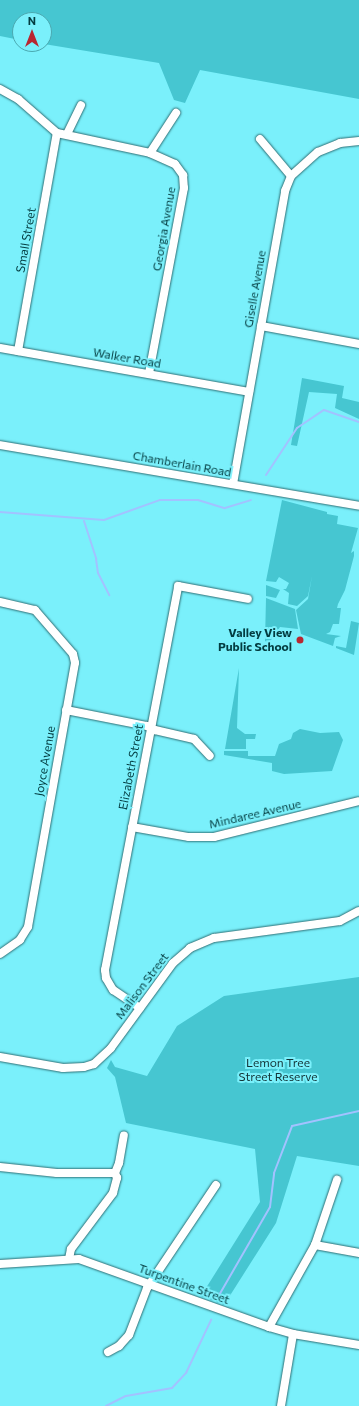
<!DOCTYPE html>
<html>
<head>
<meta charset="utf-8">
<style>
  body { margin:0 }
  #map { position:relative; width:359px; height:1406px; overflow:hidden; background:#7af0fb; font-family:Commissioner,sans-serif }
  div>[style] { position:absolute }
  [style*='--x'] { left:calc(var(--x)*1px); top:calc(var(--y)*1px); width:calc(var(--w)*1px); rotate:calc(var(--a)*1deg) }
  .green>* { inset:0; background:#46c6d1 }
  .stream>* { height:2px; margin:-1px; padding:0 1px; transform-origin:1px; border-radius:1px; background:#a2c2ff }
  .roads { filter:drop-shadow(0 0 1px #2f6e74) drop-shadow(0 0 1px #2f6e74) }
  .minor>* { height:8px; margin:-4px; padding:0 4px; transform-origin:4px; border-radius:4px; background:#fff }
  .dots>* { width:11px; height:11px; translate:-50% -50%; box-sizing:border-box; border:2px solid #7af0fb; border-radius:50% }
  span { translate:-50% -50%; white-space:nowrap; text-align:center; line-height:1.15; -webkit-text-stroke:4px #7af0fb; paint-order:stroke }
  .street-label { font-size:12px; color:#033c40 }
  .poi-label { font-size:12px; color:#033c40; font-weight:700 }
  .right { translate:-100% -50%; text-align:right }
  .park-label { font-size:12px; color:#133235 }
  .north { position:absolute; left:12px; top:12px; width:40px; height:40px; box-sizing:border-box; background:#7af0fb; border:1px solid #4aa8b0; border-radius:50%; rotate:0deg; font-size:11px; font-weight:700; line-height:16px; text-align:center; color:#033c40 }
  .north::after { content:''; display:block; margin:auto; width:14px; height:18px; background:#b82731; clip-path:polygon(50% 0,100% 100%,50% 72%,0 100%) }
</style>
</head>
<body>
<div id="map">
  <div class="green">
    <div style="clip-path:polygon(0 0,359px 0,359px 99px,200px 70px,185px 103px,174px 100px,159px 63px,44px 44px,44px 20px,20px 20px,20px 40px,0 36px)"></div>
    <div style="clip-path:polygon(302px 378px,344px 386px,342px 398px,359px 402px,359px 419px,335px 408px,337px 394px,309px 392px,297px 446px,291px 445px)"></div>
    <div style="clip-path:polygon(282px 500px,327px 512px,327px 514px,338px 516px,337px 524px,358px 528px,351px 553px,354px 551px,354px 556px,345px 590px,338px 604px,337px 608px,341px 608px,339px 624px,333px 624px,330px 632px,326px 634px,341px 636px,335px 638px,333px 646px,301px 634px,296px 610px,308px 599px,312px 576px,308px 596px,297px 606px,288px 604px,289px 593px,283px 589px,286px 589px,289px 583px,279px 577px,276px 582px,266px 581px)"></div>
    <div style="clip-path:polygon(266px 585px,280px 590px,276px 598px,266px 596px)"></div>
    <div style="clip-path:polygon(266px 598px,295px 609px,298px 629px,280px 627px,269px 643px,265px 641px)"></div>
    <div style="clip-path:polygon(351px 621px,359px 623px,354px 655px,336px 648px,336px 646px,346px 648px)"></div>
    <div style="clip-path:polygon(239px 668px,237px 728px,245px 734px,256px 734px,255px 739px,246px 739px,246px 749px,225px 749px)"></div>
    <div style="clip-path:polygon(300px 729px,320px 733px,339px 732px,343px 740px,332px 771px,284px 774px,272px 771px,272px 763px,224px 755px,224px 751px,248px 751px,248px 756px,275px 756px,279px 744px,291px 739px,293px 733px)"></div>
    <div style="clip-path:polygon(359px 977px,359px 1166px,297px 1156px,276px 1223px,224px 1305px,201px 1296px,260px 1202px,255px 1149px,126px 1123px,115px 1077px,107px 1068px,111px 1060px,115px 1067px,147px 1076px,177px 1026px,224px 996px)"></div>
  </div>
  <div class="stream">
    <div style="--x:266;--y:475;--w:56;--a:-56.6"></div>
    <div style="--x:297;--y:428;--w:32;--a:-34"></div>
    <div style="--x:324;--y:410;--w:37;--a:19"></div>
    <div style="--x:0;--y:512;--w:104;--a:4.4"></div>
    <div style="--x:104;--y:520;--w:59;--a:-19.7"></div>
    <div style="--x:160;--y:500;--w:38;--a:0"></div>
    <div style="--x:198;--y:500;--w:28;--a:17"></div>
    <div style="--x:225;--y:508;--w:27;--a:-17"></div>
    <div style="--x:84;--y:521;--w:40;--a:72"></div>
    <div style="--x:96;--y:559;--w:14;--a:82"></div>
    <div style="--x:98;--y:573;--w:25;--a:63"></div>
    <div style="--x:218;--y:1297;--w:104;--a:-60"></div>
    <div style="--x:270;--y:1207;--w:34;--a:-83"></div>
    <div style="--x:274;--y:1173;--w:50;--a:-69"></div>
    <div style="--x:292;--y:1126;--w:69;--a:-12.6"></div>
    <div style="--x:106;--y:1406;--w:22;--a:-27"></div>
    <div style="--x:126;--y:1396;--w:47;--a:-9.9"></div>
    <div style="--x:172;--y:1388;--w:21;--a:-47"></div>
    <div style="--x:186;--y:1373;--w:59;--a:-64.7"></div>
  </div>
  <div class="roads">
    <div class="minor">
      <div style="--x:0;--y:89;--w:21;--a:29"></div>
      <div style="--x:18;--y:99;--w:52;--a:41.1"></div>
      <div style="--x:57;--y:133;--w:95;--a:12.1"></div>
      <div style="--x:150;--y:153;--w:27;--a:24"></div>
      <div style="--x:175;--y:164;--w:14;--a:54"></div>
      <div style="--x:183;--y:175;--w:13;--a:86"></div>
      <div style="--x:184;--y:188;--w:189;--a:100.7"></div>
      <div style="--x:67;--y:134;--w:32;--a:-64"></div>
      <div style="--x:260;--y:139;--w:48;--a:50"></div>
      <div style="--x:150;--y:153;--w:48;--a:-57"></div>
      <div style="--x:261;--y:326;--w:100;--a:10.4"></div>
      <div style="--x:0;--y:348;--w:253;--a:10"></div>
      <div style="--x:18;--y:351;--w:221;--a:-79.9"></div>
      <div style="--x:0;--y:445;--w:364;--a:9.6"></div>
      <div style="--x:233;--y:484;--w:298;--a:-79.9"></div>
      <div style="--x:285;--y:191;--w:16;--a:-68"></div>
      <div style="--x:291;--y:176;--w:36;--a:-42"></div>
      <div style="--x:318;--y:152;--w:24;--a:-22"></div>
      <div style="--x:340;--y:143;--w:19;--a:-6"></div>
      <div style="--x:0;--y:602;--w:36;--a:13"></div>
      <div style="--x:35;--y:610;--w:58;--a:49.2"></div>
      <div style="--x:73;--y:654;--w:9;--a:77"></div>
      <div style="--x:75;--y:663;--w:268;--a:100.1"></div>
      <div style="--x:28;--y:927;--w:15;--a:122"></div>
      <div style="--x:20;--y:940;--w:24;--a:145"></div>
      <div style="--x:66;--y:710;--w:83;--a:11.2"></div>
      <div style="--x:147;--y:726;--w:9;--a:27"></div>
      <div style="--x:155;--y:730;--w:40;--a:13"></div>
      <div style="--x:194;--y:739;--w:23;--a:47"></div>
      <div style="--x:132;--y:827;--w:58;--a:10"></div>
      <div style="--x:189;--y:837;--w:25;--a:0"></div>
      <div style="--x:214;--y:837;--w:149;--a:-13.9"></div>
      <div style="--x:140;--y:1008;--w:32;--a:-146"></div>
      <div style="--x:113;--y:990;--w:14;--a:-120"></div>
      <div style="--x:106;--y:978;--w:8;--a:-97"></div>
      <div style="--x:105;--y:970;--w:391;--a:-79.2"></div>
      <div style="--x:178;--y:586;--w:71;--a:10.5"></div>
      <div style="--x:0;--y:1057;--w:64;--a:9.9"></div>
      <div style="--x:63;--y:1068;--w:21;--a:-3"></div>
      <div style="--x:84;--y:1067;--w:10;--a:-17"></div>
      <div style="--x:94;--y:1064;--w:23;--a:-43"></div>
      <div style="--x:111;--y:1048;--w:105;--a:-53.9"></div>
      <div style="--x:173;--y:963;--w:23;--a:-41"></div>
      <div style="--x:190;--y:948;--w:26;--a:-23"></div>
      <div style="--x:214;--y:938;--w:127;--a:-7.7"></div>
      <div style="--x:340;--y:921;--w:21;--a:-28"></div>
      <div style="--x:0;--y:1167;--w:57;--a:6"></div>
      <div style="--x:57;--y:1173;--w:58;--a:0"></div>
      <div style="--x:315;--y:1245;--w:45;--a:10.3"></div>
      <div style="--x:69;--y:1259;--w:10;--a:-79"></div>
      <div style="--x:71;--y:1249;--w:70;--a:-53.1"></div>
      <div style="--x:113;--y:1193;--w:16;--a:-75"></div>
      <div style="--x:117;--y:1178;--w:5;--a:-112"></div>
      <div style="--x:115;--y:1173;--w:11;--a:-68"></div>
      <div style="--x:119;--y:1163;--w:28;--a:-80"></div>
      <div style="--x:0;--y:1264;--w:79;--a:-3.6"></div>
      <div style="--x:79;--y:1259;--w:202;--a:19.7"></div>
      <div style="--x:269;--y:1327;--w:25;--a:16"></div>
      <div style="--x:293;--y:1334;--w:67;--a:9.5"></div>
      <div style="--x:269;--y:1327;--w:94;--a:-60.7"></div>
      <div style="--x:315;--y:1245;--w:69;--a:-71.3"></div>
      <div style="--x:108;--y:1352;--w:13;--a:-29"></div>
      <div style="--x:119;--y:1346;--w:15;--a:-48"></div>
      <div style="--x:129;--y:1335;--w:50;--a:-69"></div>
      <div style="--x:147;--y:1288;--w:124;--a:-56.2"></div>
      <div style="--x:281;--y:1406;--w:73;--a:-80.5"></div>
    </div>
  </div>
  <div class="dots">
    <div style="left:300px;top:640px;background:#b82731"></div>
  </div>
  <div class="street-label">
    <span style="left:164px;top:229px;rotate:-80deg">Georgia Avenue</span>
    <span style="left:26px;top:240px;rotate:-80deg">Small Street</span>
    <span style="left:255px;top:289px;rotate:-80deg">Giselle Avenue</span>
    <span style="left:127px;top:358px;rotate:10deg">Walker Road</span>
    <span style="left:182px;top:464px;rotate:10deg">Chamberlain Road</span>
    <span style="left:45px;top:761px;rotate:-80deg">Joyce Avenue</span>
    <span style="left:131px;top:767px;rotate:-79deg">Elizabeth Street</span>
    <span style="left:255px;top:814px;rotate:-13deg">Mindaree Avenue</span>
    <span style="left:142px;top:986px;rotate:-53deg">Malison Street</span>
    <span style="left:184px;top:1284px;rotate:20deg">Turpentine Street</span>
  </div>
  <div class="poi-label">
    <span class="right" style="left:292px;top:640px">Valley View<br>Public School</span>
  </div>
  <div class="park-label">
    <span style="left:278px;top:1070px">Lemon Tree<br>Street Reserve</span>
  </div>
  <div class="north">N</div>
</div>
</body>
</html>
